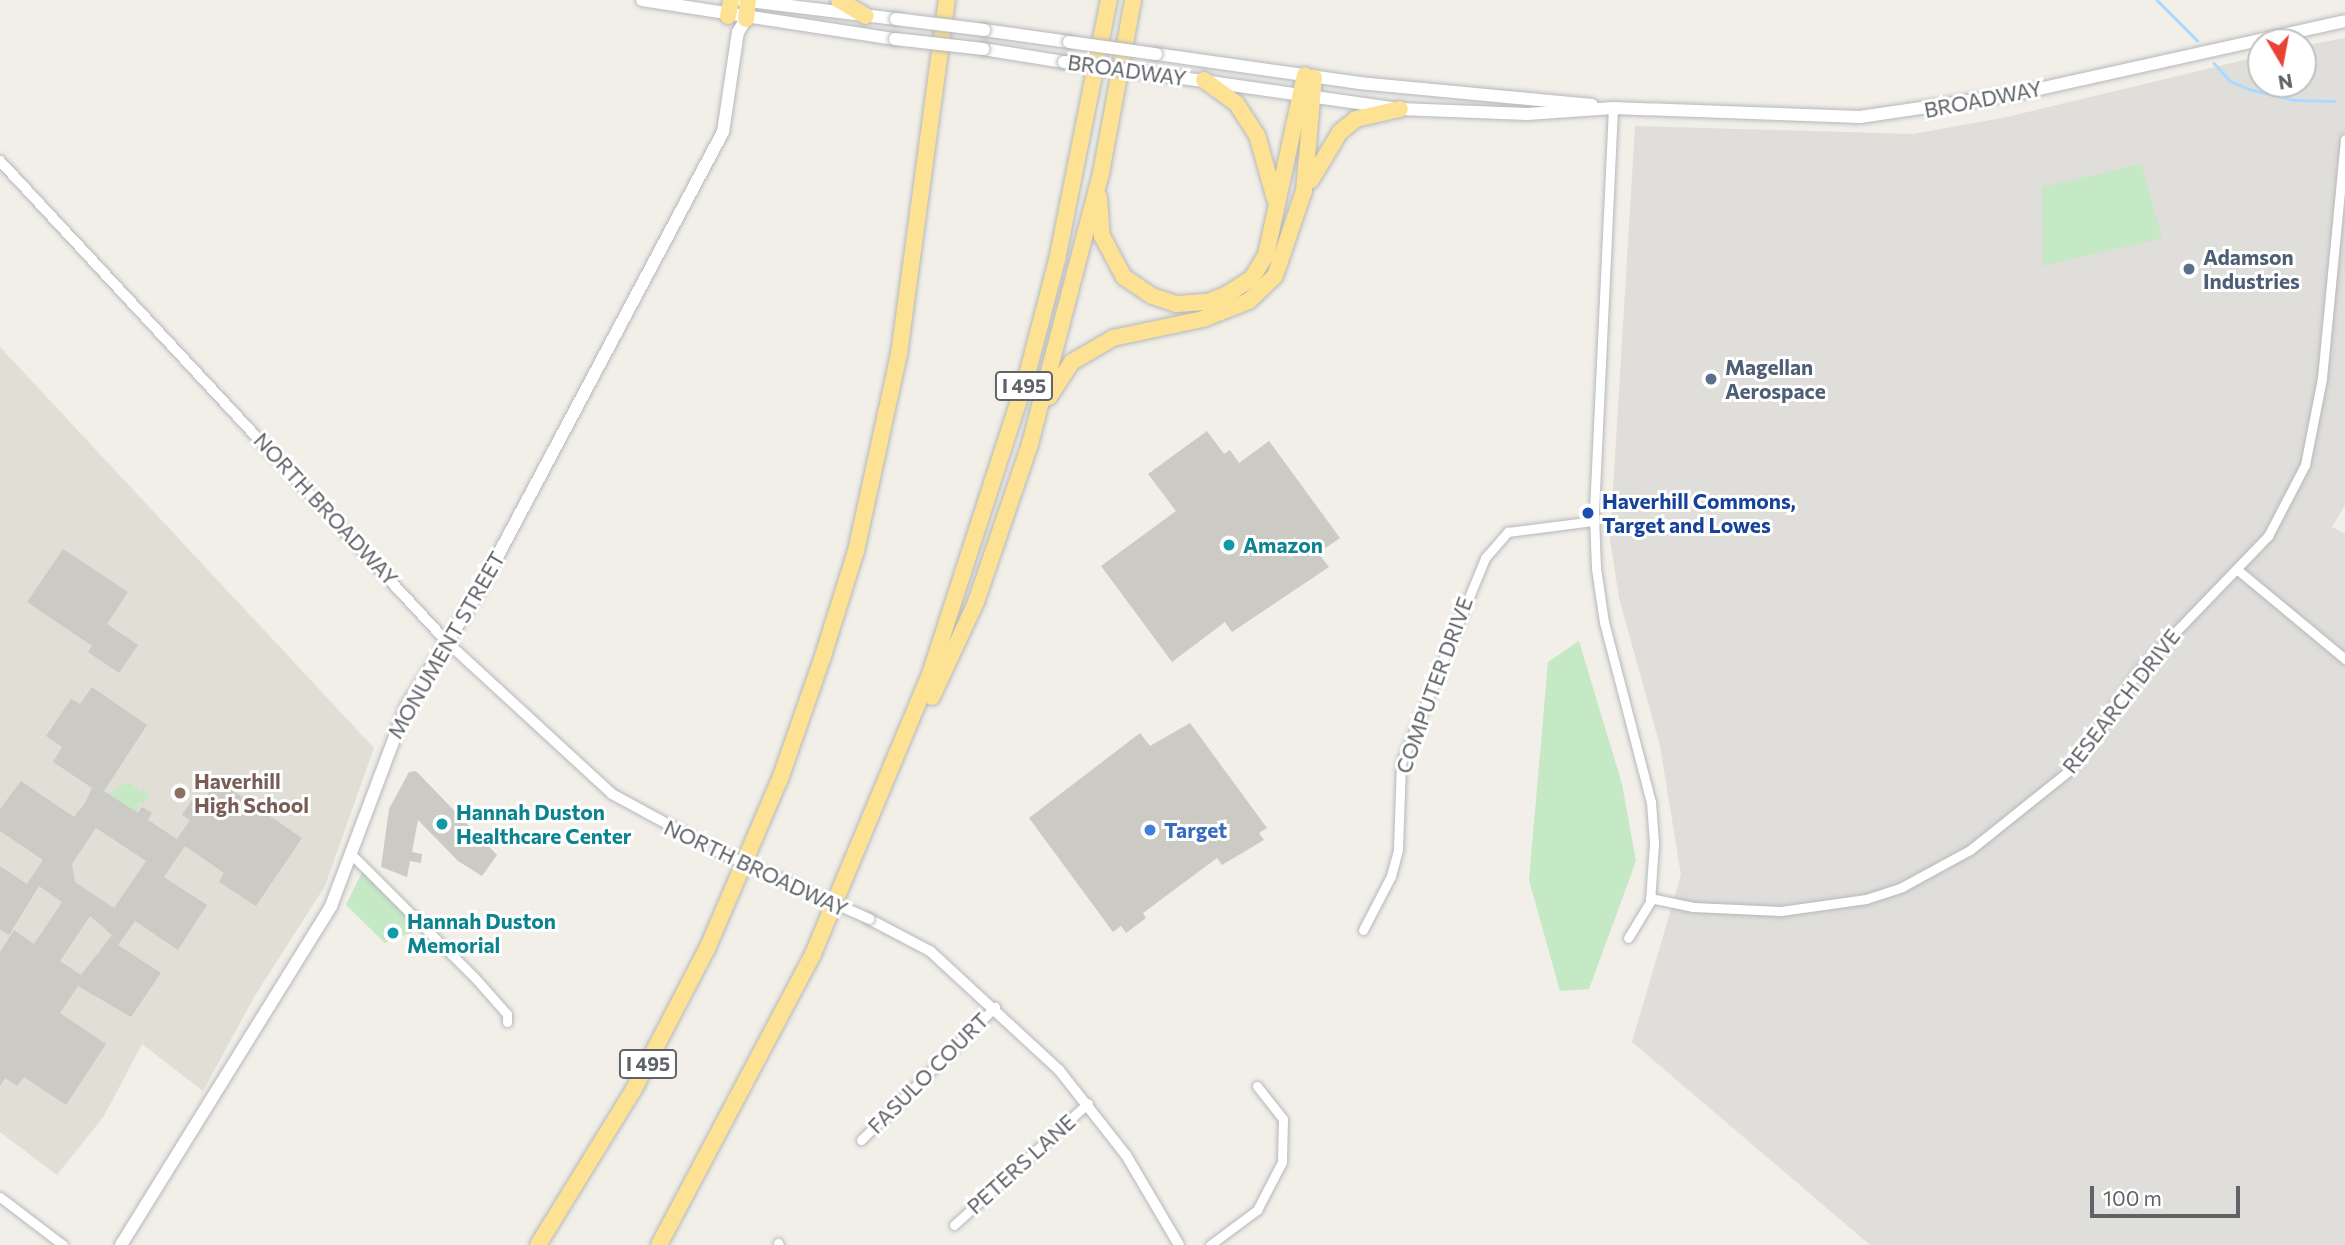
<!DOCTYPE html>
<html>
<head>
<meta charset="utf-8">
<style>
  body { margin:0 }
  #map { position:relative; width:2345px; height:1245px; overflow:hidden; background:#f1efe8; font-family:Commissioner,sans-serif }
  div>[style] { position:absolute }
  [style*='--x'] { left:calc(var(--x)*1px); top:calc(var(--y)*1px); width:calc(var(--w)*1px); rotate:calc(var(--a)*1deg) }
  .industrial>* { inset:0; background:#e0deda }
  .education>* { inset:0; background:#e1ded6 }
  .green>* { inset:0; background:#c5e8c5 }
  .stream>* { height:2.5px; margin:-1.25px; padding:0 1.25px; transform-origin:1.25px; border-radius:1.25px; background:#aadaff }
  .building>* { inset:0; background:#cccac5 }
  .roads { filter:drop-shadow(0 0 2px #b5b8bc) drop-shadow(0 0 2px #b5b8bc) }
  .minor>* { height:9px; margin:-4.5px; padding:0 4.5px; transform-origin:4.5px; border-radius:4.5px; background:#fff }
  .tertiary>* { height:10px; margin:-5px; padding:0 5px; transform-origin:5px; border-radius:5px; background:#fff }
  .secondary>* { height:12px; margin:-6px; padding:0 6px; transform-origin:6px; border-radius:6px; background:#fff }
  .motorway>* { height:16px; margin:-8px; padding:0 8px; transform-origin:8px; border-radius:8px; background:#fde293 }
  .bridges { filter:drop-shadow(0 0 2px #b5b8bc) drop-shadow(0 0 2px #b5b8bc) }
  .tertiary-bridge>* { height:10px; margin:-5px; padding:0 5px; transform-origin:5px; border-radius:5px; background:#fff }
  .secondary-bridge>* { height:12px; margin:-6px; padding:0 6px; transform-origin:6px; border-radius:6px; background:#fff }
  .dots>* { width:19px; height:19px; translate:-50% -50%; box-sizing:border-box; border:4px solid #fff; border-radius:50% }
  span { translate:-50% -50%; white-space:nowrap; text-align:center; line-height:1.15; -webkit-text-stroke:6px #fff; paint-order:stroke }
  .shield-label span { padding:2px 5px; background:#fff; border:2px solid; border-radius:5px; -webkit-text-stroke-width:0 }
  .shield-label { font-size:19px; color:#5f6368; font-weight:700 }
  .street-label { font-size:21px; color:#5f6368 }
  .service-label { font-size:21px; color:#4e5e75; font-weight:700 }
  .left { translate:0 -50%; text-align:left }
  .transit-label { font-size:21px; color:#164399; font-weight:700 }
  .culture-label { font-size:21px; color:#0d838f; font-weight:700 }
  .education-label { font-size:21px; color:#785e54; font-weight:700 }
  .shop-label { font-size:21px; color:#366cbe; font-weight:700 }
  .north { position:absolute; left:2247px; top:28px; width:70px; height:70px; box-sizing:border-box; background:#fff; border:2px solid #bfc1c3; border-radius:50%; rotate:170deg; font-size:19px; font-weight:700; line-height:28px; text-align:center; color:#5f6368 }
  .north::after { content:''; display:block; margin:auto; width:24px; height:32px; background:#ea4335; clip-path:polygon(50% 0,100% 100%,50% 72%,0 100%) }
  .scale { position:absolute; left:2090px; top:1186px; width:150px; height:32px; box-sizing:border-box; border:4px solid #5f6368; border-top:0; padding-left:9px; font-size:21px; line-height:24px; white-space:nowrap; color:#5f6368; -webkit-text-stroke:5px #fff; paint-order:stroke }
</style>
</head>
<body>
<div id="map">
  <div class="industrial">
    <div style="clip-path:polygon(2345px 38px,2345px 505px,2332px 527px,2345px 534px,2345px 1245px,1870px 1245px,1632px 1042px,1681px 875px,1660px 746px,1619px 598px,1610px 539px,1635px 126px,1913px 134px,2007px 117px,2261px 56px,2261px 84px,2303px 84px,2303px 46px)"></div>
  </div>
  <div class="education">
    <div style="clip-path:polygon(0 347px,374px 748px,325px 886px,254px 997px,203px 1091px,142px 1044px,104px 1116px,57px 1175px,0 1132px)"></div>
  </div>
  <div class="green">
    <div style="clip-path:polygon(2141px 164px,2162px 238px,2043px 266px,2042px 187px)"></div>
    <div style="clip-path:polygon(1579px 641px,1622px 784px,1636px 861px,1589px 989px,1560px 991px,1529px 880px,1548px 662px)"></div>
    <div style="clip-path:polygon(129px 781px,140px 793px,143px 789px,150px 794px,144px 803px,138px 802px,138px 813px,108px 794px)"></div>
    <div style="clip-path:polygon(362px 872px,371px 879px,420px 929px,385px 943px,346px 905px)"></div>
  </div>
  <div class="stream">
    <div style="--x:2157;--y:0;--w:57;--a:45"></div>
    <div style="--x:2214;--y:63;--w:24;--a:48"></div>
    <div style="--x:2230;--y:81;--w:21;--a:23"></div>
    <div style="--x:2249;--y:89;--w:46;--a:13.7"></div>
    <div style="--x:2294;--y:100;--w:40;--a:1.4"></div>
  </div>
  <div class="building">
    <div style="clip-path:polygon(1207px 431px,1224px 454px,1230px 450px,1239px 463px,1269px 441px,1340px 538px,1318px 553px,1329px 567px,1232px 632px,1225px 622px,1172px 662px,1101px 566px,1176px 511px,1148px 474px)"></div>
    <div style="clip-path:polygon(63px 549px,128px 592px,107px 624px,138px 645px,119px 673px,88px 652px,92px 646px,27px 602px)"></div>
    <div style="clip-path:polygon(evenodd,92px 687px,147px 725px,104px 791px,138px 813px,142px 807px,152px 813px,148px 820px,177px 839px,190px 820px,182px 815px,195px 795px,203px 801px,217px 780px,302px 838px,256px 906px,219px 882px,224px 873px,185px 846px,164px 877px,207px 905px,178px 950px,135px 921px,118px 945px,161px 973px,131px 1017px,78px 986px,60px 1013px,106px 1044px,66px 1105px,24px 1077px,17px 1086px,5px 1078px,0 1086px,0 952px,14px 930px,34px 944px,62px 902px,39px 886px,9px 935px,0 929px,0 866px,27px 884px,43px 860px,0 831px,0 809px,21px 781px,74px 817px,85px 803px,92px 788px,53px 762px,62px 747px,46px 736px,71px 699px,80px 704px,92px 687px,96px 828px,146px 861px,114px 908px,75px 882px,72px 864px,96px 828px,92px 687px,90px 916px,112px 935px,81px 975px,60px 961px,90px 916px)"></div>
    <div style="clip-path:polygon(1190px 723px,1267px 828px,1259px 833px,1264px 840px,1222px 865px,1217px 858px,1143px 913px,1146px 918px,1126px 933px,1121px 926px,1113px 932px,1029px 818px,1140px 733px,1150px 746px)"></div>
    <div style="clip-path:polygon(416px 771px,497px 855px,482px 876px,458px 861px,418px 820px,412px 852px,422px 854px,421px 863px,410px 861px,407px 877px,381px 867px,389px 809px,409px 772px)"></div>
  </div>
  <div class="roads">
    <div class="minor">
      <div style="--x:1613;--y:108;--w:408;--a:92.7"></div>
      <div style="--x:1594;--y:516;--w:52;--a:87.8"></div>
      <div style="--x:1596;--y:568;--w:55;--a:81.6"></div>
      <div style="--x:1604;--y:622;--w:186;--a:75.4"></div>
      <div style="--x:1651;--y:802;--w:41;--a:85.8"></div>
      <div style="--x:1654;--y:843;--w:59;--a:93.9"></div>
      <div style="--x:1650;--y:902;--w:42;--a:121.4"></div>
      <div style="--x:2239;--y:571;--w:138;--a:39.7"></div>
      <div style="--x:352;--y:855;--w:175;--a:45"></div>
      <div style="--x:476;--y:979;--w:47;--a:48.5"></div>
      <div style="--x:507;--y:1014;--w:8;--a:90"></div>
      <div style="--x:1650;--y:898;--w:44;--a:11.8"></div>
      <div style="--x:1693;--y:907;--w:88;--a:2.6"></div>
      <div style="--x:1781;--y:911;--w:86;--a:-8"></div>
      <div style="--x:1866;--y:899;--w:38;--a:-18"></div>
      <div style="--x:1902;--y:887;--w:77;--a:-28.6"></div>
      <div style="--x:1970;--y:850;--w:128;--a:-38.7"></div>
      <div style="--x:2070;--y:770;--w:123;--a:-55.3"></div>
      <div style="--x:2140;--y:669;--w:185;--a:-46.1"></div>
      <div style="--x:2268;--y:536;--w:80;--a:-62.5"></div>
      <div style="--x:2305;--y:465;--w:89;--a:-78.9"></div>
      <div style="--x:2322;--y:378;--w:240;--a:-84.5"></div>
      <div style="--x:1363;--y:930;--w:61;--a:-62.6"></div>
      <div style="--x:1391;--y:876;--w:28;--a:-75"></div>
      <div style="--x:1398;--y:849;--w:86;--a:-88"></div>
      <div style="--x:1401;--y:763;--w:222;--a:-67.7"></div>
      <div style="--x:1485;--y:558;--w:35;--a:-49"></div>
      <div style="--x:1508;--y:532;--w:87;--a:-7.3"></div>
      <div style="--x:861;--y:1140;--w:189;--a:-44.8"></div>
      <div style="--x:0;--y:1197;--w:79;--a:37.3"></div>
      <div style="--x:954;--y:1225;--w:181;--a:-42.3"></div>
      <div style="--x:778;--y:1243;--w:2;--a:63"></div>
      <div style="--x:1210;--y:1245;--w:59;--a:-36.7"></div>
      <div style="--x:1257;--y:1210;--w:54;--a:-62.5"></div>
      <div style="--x:1282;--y:1162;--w:43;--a:-88.7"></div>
      <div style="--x:1283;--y:1119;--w:42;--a:-128.2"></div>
    </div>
    <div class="tertiary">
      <div style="--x:0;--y:161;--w:658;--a:47.09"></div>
      <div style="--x:448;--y:643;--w:223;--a:42.6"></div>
      <div style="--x:612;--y:794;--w:117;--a:28.5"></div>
      <div style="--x:869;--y:919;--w:69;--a:27.7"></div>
      <div style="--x:930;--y:951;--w:176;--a:42.7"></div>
      <div style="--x:1059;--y:1070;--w:108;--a:51.8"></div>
      <div style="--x:1126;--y:1155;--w:104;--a:59.5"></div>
    </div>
    <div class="secondary">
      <div style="--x:642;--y:0;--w:256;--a:8.8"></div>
      <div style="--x:741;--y:0;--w:156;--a:7"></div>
      <div style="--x:984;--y:30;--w:86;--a:8"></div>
      <div style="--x:983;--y:49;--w:82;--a:9.1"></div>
      <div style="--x:1156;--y:54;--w:205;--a:8.1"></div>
      <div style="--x:1359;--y:83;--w:234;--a:5.4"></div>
      <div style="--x:1147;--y:73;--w:256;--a:8.1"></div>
      <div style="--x:1400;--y:109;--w:127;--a:2.3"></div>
      <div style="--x:1527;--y:114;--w:86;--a:-4"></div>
      <div style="--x:1613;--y:108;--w:247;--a:2.1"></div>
      <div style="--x:1860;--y:117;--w:158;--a:-8.4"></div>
      <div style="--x:2016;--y:94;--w:337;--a:-12.5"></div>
      <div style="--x:121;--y:1245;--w:399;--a:-58.2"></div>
      <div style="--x:331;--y:906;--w:213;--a:-69.3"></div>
      <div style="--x:406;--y:707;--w:137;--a:-57.8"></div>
      <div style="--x:479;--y:591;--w:520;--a:-62.01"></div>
      <div style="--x:723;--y:132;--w:101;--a:-81.5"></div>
      <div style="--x:738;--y:32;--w:15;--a:-58"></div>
    </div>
    <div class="motorway">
      <div style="--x:839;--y:0;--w:31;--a:31"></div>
      <div style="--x:728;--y:16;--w:16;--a:-79"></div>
      <div style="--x:746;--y:19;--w:19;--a:-84"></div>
      <div style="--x:1204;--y:80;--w:39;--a:36"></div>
      <div style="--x:1236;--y:103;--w:38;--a:57"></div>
      <div style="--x:1257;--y:135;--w:66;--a:74.3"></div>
      <div style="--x:1311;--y:180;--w:56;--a:-58.9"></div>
      <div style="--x:1340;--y:132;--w:21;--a:-39"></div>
      <div style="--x:1356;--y:119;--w:45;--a:-12.8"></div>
      <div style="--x:1099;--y:197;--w:39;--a:86"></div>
      <div style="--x:1102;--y:236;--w:47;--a:61.8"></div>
      <div style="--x:1124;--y:277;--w:34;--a:34"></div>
      <div style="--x:1152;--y:296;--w:26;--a:18"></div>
      <div style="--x:1177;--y:304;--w:31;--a:-4"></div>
      <div style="--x:1208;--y:302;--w:23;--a:-23"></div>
      <div style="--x:1229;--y:293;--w:27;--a:-33"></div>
      <div style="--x:1252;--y:278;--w:27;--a:-59"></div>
      <div style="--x:1266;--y:255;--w:184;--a:-77.8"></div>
      <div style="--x:1049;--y:397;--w:42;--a:-56.7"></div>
      <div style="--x:1072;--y:362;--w:48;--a:-30.3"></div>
      <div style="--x:1113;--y:338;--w:92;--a:-11.9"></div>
      <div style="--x:1203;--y:319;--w:49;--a:-21.4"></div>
      <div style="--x:1249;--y:301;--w:36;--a:-44"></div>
      <div style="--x:1275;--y:276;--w:90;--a:-71.2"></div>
      <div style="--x:1304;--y:191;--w:114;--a:-85"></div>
      <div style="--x:932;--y:697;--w:105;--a:-65.1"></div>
      <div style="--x:976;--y:602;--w:167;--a:-71.1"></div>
      <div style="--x:1030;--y:444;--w:280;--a:-75.3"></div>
      <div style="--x:1101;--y:173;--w:176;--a:-79.5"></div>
      <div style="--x:538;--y:1245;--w:183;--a:-58.4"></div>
      <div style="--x:634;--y:1089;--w:158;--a:-62.5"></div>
      <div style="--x:707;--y:949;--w:185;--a:-66.8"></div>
      <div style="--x:780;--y:779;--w:130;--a:-70.7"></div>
      <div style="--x:823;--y:656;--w:110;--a:-72.6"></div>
      <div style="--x:856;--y:551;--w:202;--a:-77.7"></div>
      <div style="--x:899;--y:354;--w:357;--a:-82.3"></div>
      <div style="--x:659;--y:1245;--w:329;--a:-62.1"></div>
      <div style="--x:813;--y:954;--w:303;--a:-67.3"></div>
      <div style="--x:930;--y:674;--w:314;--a:-72"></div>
      <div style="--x:1027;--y:375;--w:119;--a:-75.4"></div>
      <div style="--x:1057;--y:260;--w:265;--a:-78.7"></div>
    </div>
  </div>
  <div class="bridges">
    <div class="tertiary-bridge">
      <div style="--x:715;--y:850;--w:169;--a:24.1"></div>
    </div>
    <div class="secondary-bridge">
      <div style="--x:896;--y:19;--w:89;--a:7.1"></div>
      <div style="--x:895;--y:39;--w:89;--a:6.5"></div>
      <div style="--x:1069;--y:42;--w:88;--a:7.9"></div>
      <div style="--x:1064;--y:62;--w:84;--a:7.5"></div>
    </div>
  </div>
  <div class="dots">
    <div style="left:2189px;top:269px;background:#5c6f8a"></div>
    <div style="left:1711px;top:379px;background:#5c6f8a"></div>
    <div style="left:1588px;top:513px;background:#1a4fb4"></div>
    <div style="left:1229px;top:545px;background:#0f9aa8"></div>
    <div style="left:180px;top:793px;background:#8d6e63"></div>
    <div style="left:442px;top:824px;background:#0f9aa8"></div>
    <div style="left:1150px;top:830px;background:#3f7fe0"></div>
    <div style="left:393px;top:933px;background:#0f9aa8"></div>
  </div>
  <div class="shield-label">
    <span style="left:1024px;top:386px">I 495</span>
    <span style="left:648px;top:1064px">I 495</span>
  </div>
  <div class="street-label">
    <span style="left:1127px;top:70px;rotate:8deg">BROADWAY</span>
    <span style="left:1983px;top:99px;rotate:-11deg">BROADWAY</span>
    <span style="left:326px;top:509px;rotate:47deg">NORTH BROADWAY</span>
    <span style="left:446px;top:645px;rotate:-60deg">MONUMENT STREET</span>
    <span style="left:1434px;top:685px;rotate:-70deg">COMPUTER DRIVE</span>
    <span style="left:2121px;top:701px;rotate:-52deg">RESEARCH DRIVE</span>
    <span style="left:756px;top:868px;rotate:25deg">NORTH BROADWAY</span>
    <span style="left:928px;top:1073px;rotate:-45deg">FASULO COURT</span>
    <span style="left:1021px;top:1164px;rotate:-42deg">PETERS LANE</span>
  </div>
  <div class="service-label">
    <span class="left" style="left:2203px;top:269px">Adamson<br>Industries</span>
    <span class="left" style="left:1725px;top:379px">Magellan<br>Aerospace</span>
  </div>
  <div class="transit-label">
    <span class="left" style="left:1602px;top:513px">Haverhill Commons,<br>Target and Lowes</span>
  </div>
  <div class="culture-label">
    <span class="left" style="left:1243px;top:545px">Amazon</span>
    <span class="left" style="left:456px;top:824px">Hannah Duston<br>Healthcare Center</span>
    <span class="left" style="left:407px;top:933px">Hannah Duston<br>Memorial</span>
  </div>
  <div class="education-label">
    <span class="left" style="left:194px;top:793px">Haverhill<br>High School</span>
  </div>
  <div class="shop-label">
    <span class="left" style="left:1164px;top:830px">Target</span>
  </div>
  <div class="north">N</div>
  <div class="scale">100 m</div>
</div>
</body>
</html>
